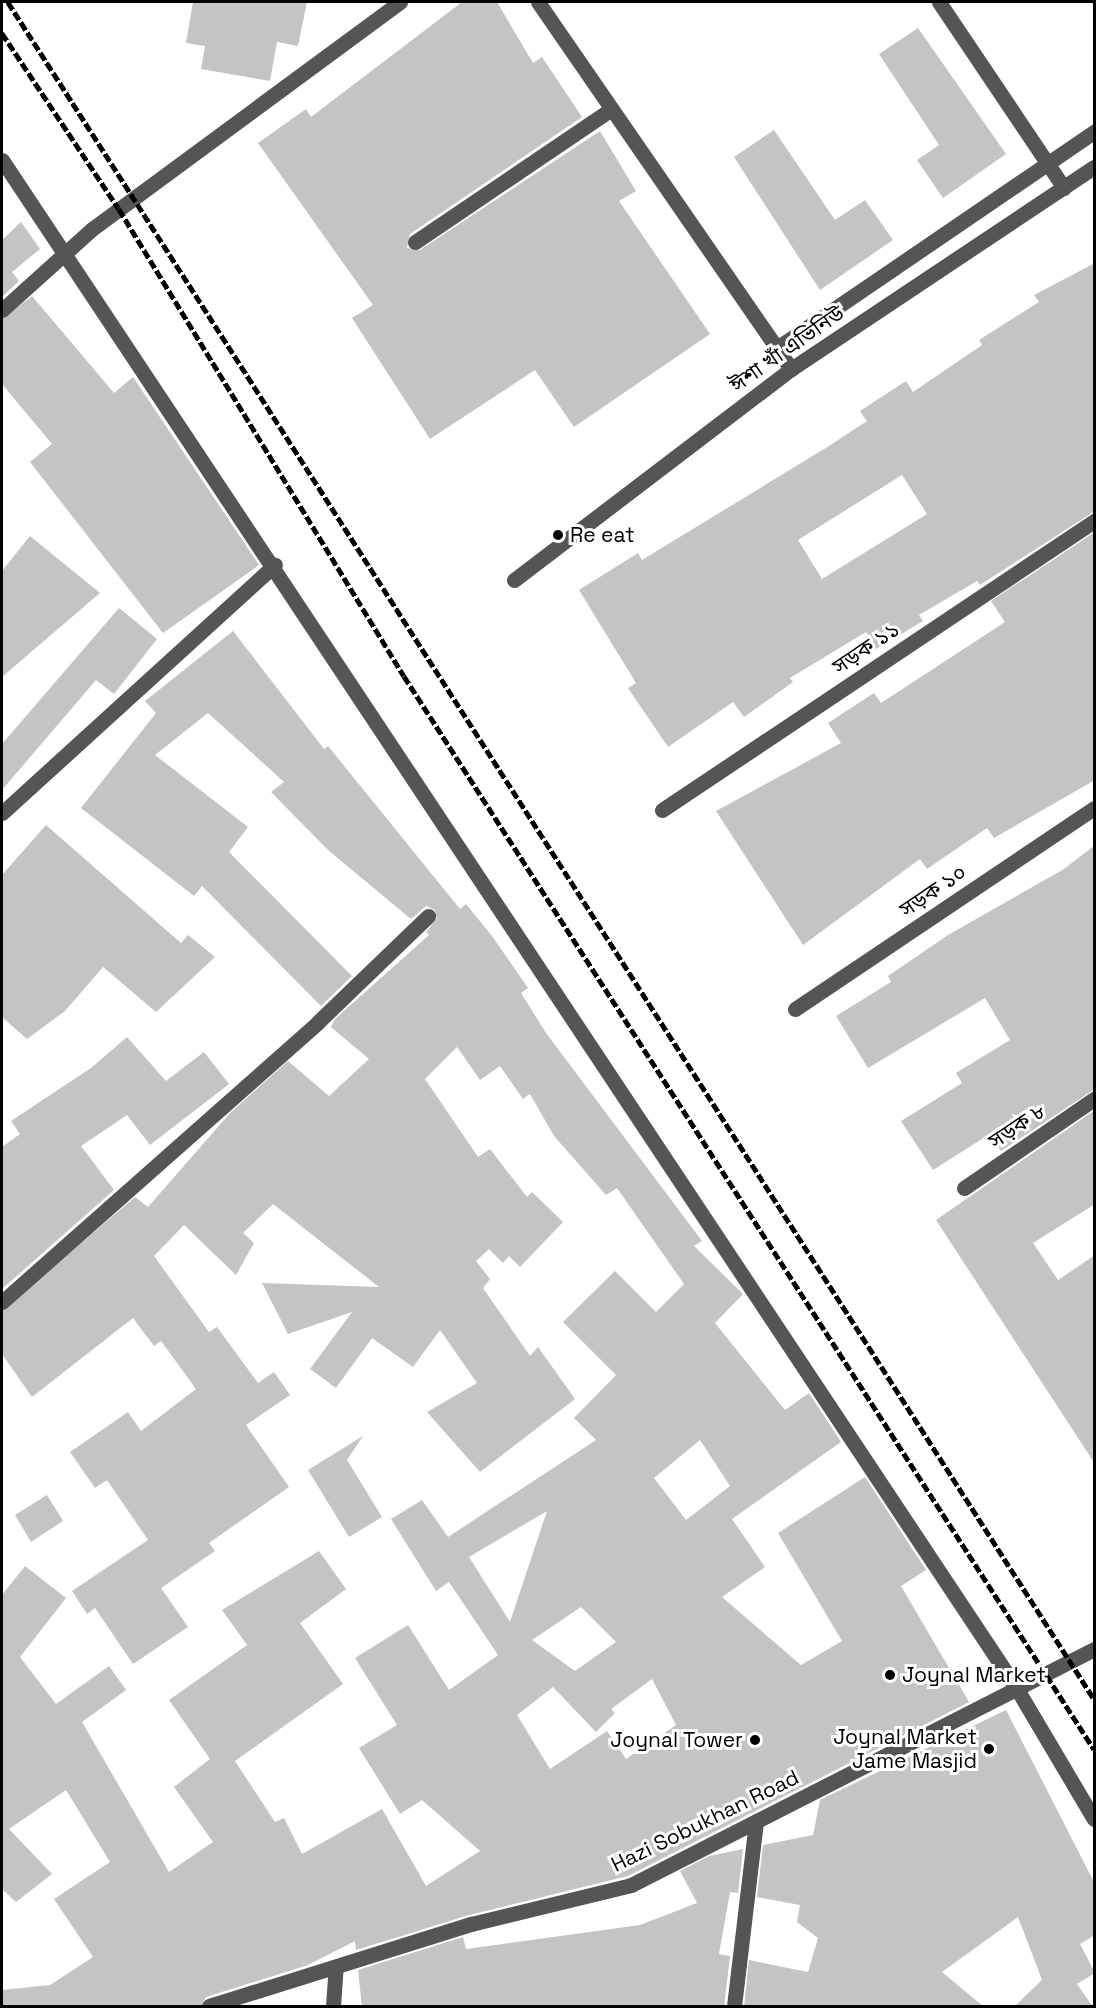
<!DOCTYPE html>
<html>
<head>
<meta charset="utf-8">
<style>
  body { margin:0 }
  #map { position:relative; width:1096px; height:2008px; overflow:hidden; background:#fff; font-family:"Space Grotesk","Noto Sans Bengali",sans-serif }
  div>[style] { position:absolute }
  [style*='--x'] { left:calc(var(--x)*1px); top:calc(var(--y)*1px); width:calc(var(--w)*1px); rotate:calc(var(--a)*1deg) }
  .building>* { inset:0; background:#c4c4c4 }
  .minor>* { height:15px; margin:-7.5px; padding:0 7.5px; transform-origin:7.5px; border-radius:7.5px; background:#555 }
  .rail>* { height:4.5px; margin-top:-2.25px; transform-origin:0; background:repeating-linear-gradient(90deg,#000 0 9px,transparent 0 12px) }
  .dots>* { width:16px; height:16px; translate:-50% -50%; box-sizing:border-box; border:3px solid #fff; border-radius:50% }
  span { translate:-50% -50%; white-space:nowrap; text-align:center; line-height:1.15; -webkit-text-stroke:6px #fff; paint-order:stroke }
  .street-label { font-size:21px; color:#000 }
  .poi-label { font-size:21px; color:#000 }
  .left { translate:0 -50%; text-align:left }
  .right { translate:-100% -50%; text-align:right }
  .frame { position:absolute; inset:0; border:3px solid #000; pointer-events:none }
</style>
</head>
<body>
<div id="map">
  <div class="building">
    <div style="clip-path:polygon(193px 2px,307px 2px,298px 46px,277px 42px,270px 81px,201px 69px,205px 46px,186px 43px)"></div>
    <div style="clip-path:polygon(462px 2px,497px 2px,533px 63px,542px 57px,582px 117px,410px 234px,407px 248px,420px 250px,600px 131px,636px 191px,619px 201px,710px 334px,574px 427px,535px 370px,430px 439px,352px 318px,373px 305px,258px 143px,306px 109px,311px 117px)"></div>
    <div style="clip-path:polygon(918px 28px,1006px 154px,943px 198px,917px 160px,939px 145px,879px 54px)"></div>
    <div style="clip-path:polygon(774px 130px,835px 220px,865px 200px,893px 240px,820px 290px,734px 157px)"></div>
    <div style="clip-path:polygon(21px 222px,40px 249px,12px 272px,19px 281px,2px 297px,2px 240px)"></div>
    <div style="clip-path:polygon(evenodd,1095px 263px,1095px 511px,980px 585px,977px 581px,919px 615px,923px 621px,876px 649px,866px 632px,790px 678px,793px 682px,744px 717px,733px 702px,668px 747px,628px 688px,636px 683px,579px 590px,638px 553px,642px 560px,829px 446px,867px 421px,860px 411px,906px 381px,913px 392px,982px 345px,979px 340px,1039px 302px,1034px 295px,1095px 263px,902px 475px,927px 514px,822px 579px,798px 540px,902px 475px)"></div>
    <div style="clip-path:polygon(32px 296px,114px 393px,133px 377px,259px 565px,163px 633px,30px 462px,52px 444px,2px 384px,2px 319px)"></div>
    <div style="clip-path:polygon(1095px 532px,1095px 780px,994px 838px,987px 828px,927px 869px,920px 859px,803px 945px,716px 811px,841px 743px,828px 723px,874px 693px,881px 703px,1005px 622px,991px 601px)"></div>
    <div style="clip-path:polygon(30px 536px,100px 593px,2px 677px,2px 571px)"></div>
    <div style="clip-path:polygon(119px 608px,157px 639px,114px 694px,96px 680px,2px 790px,2px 744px)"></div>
    <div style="clip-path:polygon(evenodd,233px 631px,324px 749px,328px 746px,460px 909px,466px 904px,492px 936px,528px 988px,521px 993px,546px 1033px,702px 1241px,694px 1246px,743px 1294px,715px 1323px,785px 1410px,809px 1393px,841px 1442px,732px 1519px,765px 1567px,722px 1597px,801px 1665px,842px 1641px,778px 1533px,865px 1477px,926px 1570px,901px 1586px,969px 1702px,628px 1876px,469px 1915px,356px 1950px,355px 1941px,308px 1965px,206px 1997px,200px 2007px,2px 2007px,2px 1990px,50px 1985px,93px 1957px,54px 1899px,110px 1862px,66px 1790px,9px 1829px,52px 1874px,16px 1902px,2px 1889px,2px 1595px,25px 1566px,66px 1598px,20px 1657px,56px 1704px,109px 1666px,126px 1690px,82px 1722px,169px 1872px,213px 1842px,174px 1787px,210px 1759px,169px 1700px,247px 1645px,222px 1610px,319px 1551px,346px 1589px,300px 1623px,343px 1684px,235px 1761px,275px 1822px,284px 1818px,302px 1854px,382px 1809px,426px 1886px,480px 1851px,422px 1800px,400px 1814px,359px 1748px,397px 1725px,355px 1658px,408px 1625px,449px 1690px,498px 1655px,449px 1582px,436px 1591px,391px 1519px,422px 1500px,448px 1537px,596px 1440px,574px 1418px,616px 1375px,563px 1322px,615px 1271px,656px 1312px,684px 1284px,617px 1188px,606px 1195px,554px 1136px,530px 1094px,523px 1099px,500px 1066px,480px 1080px,457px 1047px,425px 1079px,478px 1157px,490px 1149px,527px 1197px,532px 1192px,563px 1222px,520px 1267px,509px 1256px,503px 1263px,489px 1249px,476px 1261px,490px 1279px,483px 1288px,530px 1356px,538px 1347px,575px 1399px,480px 1472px,427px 1412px,477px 1383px,440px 1330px,413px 1367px,372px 1338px,336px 1388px,310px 1369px,352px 1312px,288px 1334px,262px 1283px,379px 1287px,273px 1204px,243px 1233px,254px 1243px,236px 1275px,184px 1225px,154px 1256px,209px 1332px,217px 1327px,258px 1383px,274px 1372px,290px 1395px,246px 1425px,289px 1487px,209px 1543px,215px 1551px,161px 1588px,188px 1627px,133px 1664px,95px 1608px,87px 1614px,72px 1591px,148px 1540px,107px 1480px,95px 1488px,70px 1452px,128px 1412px,141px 1431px,196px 1389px,161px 1341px,154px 1346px,133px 1318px,32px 1397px,2px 1354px,2px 1311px,135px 1197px,148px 1207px,231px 1112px,288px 1061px,329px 1096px,369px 1059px,331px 1027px,335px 1019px,429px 935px,426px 932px,437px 918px,435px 910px,426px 906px,411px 919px,328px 850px,271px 792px,284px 782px,208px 713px,155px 755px,248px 827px,229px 852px,352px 976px,321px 1006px,202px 886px,194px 896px,81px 808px,156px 713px,145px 701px,233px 631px,700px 1440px,730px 1486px,686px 1520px,654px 1478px,700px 1440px,233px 631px,547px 1511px,510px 1622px,469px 1557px,547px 1511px,233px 631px,581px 1607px,616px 1642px,575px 1671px,532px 1640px,581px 1607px,233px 631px,652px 1679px,676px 1725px,626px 1759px,607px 1731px,550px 1769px,517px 1715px,553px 1687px,596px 1732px,615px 1713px,611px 1709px,652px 1679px)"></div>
    <div style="clip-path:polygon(46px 825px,181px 943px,188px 935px,215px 957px,156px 1012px,103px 967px,65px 1011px,27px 1039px,2px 1017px,2px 875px)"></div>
    <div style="clip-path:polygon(1095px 845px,1095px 1089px,1001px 1151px,990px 1134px,933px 1170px,901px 1121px,962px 1083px,956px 1073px,1010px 1040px,985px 998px,868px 1068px,836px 1016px,891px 982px,888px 976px,948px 935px,1064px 869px)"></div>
    <div style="clip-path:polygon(127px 1037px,166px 1081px,204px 1052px,229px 1084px,150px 1145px,127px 1115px,81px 1146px,114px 1190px,2px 1289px,2px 1147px,20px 1134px,11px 1121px,91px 1068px)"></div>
    <div style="clip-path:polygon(1095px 1110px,1095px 1204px,1033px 1243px,1058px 1280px,1095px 1255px,1095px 1464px,936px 1220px)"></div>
    <div style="clip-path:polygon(363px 1436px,347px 1460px,382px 1517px,349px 1537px,308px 1470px)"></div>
    <div style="clip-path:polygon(47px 1495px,63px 1521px,31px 1542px,15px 1515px)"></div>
    <div style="clip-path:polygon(1006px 1710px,1095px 1884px,1095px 1935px,1080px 1944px,1095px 1973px,1077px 1984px,1093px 2007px,1014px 2007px,1042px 1980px,1018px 1917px,942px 1972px,984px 2007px,744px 2007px,749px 1960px,808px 1972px,818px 1938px,797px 1922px,800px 1905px,757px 1897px,763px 1845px,813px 1835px,820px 1800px)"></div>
    <div style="clip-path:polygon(743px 1849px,738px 1893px,730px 1892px,719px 1954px,730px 1956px,724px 2007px,362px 2007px,358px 1970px,463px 1937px,466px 1949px,640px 1925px,697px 1903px,680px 1871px,709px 1856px)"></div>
  </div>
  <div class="minor">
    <div style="--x:538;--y:2;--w:446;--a:55.4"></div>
    <div style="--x:939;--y:2;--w:224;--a:56.1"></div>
    <div style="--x:2;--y:160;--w:1835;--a:56.42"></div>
    <div style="--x:1017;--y:1689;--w:151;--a:59.4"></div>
    <div style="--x:415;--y:242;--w:235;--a:-34.1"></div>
    <div style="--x:2;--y:310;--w:121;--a:-42"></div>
    <div style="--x:92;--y:229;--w:383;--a:-36.4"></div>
    <div style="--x:777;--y:348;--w:384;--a:-34.3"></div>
    <div style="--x:514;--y:580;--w:348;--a:-37.3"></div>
    <div style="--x:791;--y:369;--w:364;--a:-33.7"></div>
    <div style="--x:662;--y:810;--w:520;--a:-33.78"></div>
    <div style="--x:2;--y:813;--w:369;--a:-42.3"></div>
    <div style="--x:795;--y:1009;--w:360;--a:-33.9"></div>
    <div style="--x:964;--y:1188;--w:158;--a:-34.4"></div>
    <div style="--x:2;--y:1302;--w:422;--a:-41.5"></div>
    <div style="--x:318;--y:1022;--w:153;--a:-43.9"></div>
    <div style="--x:209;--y:2006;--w:275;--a:-17.4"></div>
    <div style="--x:471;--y:1924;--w:165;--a:-13.7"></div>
    <div style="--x:631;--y:1885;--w:520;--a:-27.01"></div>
    <div style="--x:333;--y:2006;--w:39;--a:-86"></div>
    <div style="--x:734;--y:2006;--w:186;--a:-83.2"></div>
  </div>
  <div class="rail">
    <div style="--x:8;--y:2;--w:2015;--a:57.38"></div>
    <div style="--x:2;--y:33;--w:211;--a:56.4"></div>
    <div style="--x:119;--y:209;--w:547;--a:58.61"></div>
    <div style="--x:404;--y:676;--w:1276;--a:57.26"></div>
  </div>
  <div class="dots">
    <div style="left:558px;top:535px;background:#000"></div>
    <div style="left:890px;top:1675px;background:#000"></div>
    <div style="left:755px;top:1740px;background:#000"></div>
    <div style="left:989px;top:1749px;background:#000"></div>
  </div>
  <div class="street-label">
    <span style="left:787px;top:349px;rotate:-35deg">ঈশা খাঁ এভিনিউ</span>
    <span style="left:866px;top:648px;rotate:-34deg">সড়ক ১১</span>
    <span style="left:933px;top:891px;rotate:-34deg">সড়ক ১০</span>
    <span style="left:1017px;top:1126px;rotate:-34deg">সড়ক ৮</span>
    <span style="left:705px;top:1821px;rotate:-26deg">Hazi Sobukhan Road</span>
  </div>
  <div class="poi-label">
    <span class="left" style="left:570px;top:535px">Re eat</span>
    <span class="left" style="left:902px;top:1675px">Joynal Market</span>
    <span class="right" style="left:977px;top:1749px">Joynal Market<br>Jame Masjid</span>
    <span class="right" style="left:743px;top:1740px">Joynal Tower</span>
  </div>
  <div class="frame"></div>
</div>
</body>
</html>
